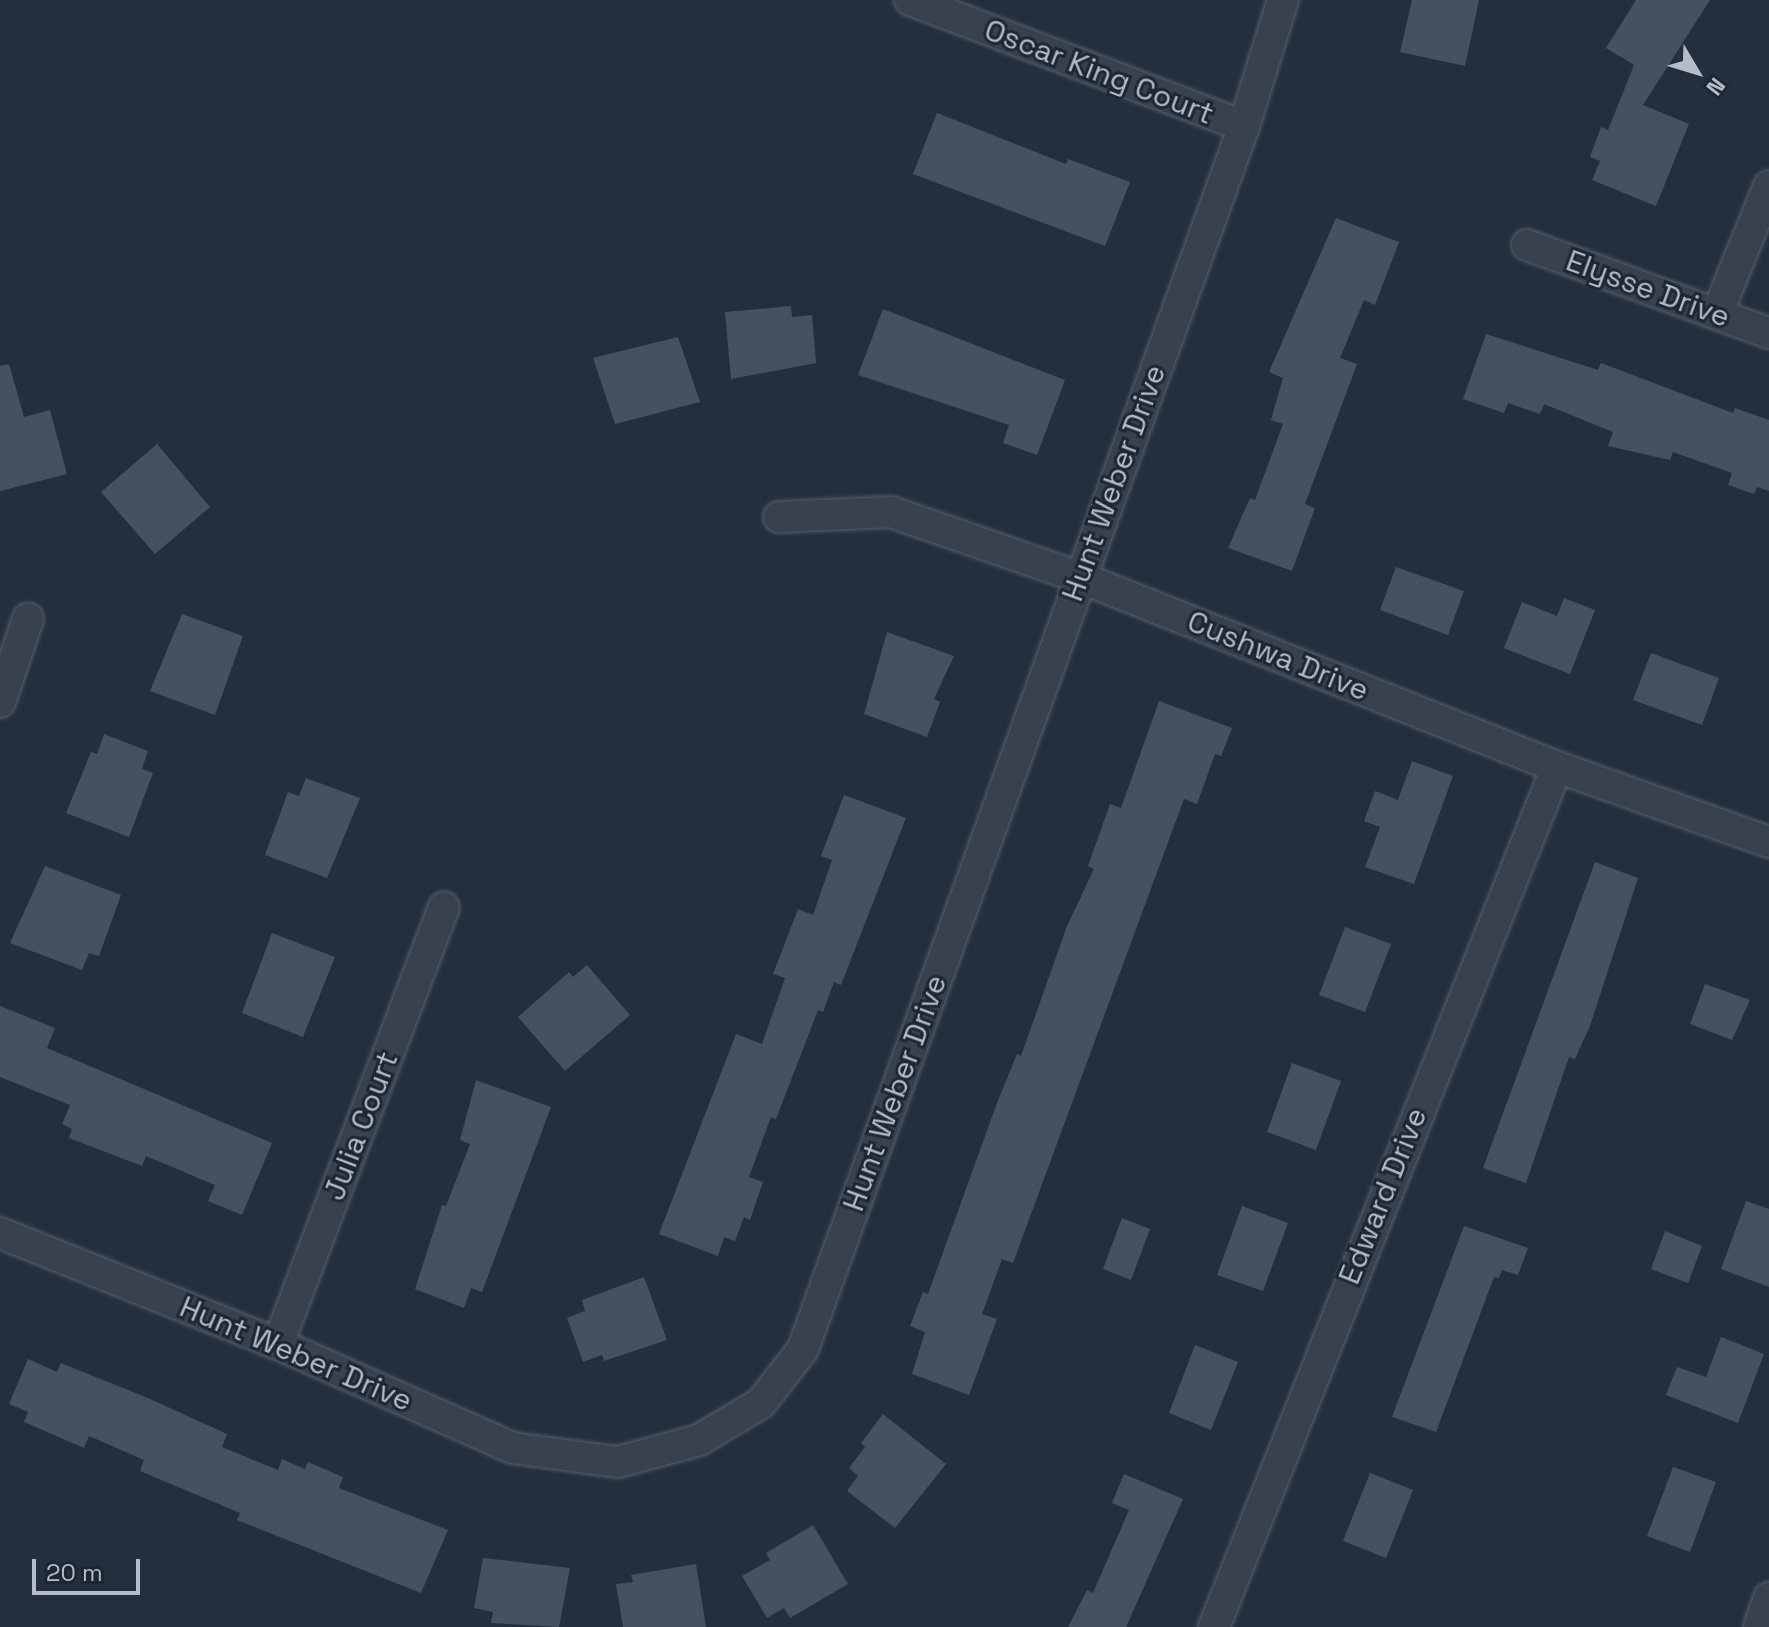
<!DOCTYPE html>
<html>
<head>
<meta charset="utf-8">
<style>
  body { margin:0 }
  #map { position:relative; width:1769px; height:1627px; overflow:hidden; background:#242f3e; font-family:"Space Grotesk",sans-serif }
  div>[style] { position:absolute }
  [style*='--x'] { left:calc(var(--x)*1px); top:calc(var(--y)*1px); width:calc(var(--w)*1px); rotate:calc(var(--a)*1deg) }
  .building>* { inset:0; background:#455162 }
  .roads { filter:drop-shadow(0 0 2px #565f6c) drop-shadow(0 0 2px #565f6c) }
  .street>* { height:30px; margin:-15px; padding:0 15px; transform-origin:15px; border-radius:15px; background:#38414e }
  span { translate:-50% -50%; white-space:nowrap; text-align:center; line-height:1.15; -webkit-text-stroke:6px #1d2633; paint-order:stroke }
  .street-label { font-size:30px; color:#b4bcc9 }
  .north { position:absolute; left:1657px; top:32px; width:80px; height:80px; -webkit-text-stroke:6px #1d2633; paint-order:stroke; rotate:128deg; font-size:22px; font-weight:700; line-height:32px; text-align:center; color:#b4bcc9 }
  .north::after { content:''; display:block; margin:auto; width:28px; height:36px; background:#b4bcc9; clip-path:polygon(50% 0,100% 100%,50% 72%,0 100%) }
  .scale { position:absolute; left:32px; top:1559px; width:108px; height:36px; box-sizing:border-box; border:4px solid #b4bcc9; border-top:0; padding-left:10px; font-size:24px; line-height:28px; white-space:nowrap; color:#b4bcc9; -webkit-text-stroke:6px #1d2633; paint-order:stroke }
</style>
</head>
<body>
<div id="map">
  <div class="building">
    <div style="clip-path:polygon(1412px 0,1479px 0,1465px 66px,1400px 52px)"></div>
    <div style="clip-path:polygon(1636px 0,1710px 0,1643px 105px,1689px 124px,1656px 206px,1592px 180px,1600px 161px,1590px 157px,1601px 127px,1608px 130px,1634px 65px,1606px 48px)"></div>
    <div style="clip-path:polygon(937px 113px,1066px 164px,1068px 159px,1130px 182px,1105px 246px,913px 174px)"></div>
    <div style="clip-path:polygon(1336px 218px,1399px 242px,1375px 305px,1364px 300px,1340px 358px,1357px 364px,1305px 504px,1315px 508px,1292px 571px,1228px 548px,1250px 498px,1255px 500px,1283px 424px,1271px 420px,1283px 378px,1269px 372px)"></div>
    <div style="clip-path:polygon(791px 306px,792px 317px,812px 315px,816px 363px,731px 379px,725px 312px)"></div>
    <div style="clip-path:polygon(883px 309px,1065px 380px,1037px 455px,1003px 443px,1009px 425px,858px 375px)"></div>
    <div style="clip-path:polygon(1486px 334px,1598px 370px,1601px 363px,1733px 413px,1735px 408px,1769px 420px,1769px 491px,1757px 487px,1754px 494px,1728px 485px,1732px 473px,1673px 452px,1670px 460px,1608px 446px,1613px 432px,1544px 404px,1540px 414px,1508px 403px,1504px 413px,1463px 399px)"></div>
    <div style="clip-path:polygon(678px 337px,700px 402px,615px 424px,593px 358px)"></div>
    <div style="clip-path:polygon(9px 364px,24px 417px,50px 410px,67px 474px,0 491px,0 366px)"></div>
    <div style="clip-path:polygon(157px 444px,210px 507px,155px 554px,101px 492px)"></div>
    <div style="clip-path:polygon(1396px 567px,1464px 591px,1448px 635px,1380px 610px)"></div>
    <div style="clip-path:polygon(1564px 598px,1595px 610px,1570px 674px,1504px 648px,1522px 602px,1557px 616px)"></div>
    <div style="clip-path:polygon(182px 614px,243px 636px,215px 715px,150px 691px)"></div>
    <div style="clip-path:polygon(887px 632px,954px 656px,934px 699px,940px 702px,927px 737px,864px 714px)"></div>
    <div style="clip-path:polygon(1651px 653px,1719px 678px,1702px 725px,1633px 700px)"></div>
    <div style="clip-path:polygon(1159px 701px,1232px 728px,1221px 756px,1215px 754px,1197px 804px,1184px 799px,1013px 1263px,1002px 1259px,982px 1314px,997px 1319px,969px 1395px,912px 1374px,925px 1332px,910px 1326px,923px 1292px,928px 1294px,997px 1103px,1017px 1054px,1021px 1056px,1067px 926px,1094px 869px,1088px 866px,1110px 804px,1121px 808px)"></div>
    <div style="clip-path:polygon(104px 734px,148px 751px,142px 769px,153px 773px,129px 837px,66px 813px,91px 752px,97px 754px)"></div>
    <div style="clip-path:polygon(1412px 761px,1453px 776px,1414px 884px,1365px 867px,1380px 827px,1364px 821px,1375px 791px,1398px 800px)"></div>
    <div style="clip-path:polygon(306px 778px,360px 798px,327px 878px,265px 855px,288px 792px,299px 796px)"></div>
    <div style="clip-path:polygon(844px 795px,906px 818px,841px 985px,834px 982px,823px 1012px,818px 1010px,776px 1119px,771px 1117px,749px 1177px,763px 1182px,750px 1220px,744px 1217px,735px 1241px,724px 1237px,718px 1256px,659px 1234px,736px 1034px,762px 1044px,785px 978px,773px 974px,798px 909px,813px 915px,832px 860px,821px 856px)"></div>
    <div style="clip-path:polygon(1595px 862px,1638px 878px,1590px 1026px,1575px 1059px,1569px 1057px,1526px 1183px,1483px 1168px)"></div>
    <div style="clip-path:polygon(45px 866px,121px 895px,99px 956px,89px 953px,82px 970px,10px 943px)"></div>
    <div style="clip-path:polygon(1345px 927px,1391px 944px,1365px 1012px,1319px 995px)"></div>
    <div style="clip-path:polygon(272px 933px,335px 957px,303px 1037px,242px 1013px)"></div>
    <div style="clip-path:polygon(587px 965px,630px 1015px,565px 1071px,518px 1017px,569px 972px,573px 977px)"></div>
    <div style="clip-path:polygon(1705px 984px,1750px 1000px,1732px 1040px,1690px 1024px)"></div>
    <div style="clip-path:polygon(0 1006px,55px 1028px,47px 1048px,272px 1143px,242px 1215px,208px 1201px,215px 1185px,146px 1156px,142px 1166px,69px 1138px,72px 1129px,62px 1124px,70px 1105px,0 1077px)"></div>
    <div style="clip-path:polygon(1292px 1063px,1341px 1081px,1316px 1150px,1267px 1132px)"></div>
    <div style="clip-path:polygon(476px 1080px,551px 1107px,482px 1292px,471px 1288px,464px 1308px,415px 1289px,442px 1205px,446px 1206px,470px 1144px,460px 1140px)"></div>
    <div style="clip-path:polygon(1746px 1201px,1769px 1209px,1769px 1287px,1721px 1269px)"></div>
    <div style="clip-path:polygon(1242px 1206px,1288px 1223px,1263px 1291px,1217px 1275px)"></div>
    <div style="clip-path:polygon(1122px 1218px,1150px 1229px,1131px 1280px,1103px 1269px)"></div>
    <div style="clip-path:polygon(1464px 1226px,1528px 1248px,1518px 1275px,1502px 1270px,1499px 1278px,1494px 1277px,1436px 1432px,1392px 1417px)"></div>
    <div style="clip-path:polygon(1665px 1231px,1702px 1246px,1688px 1283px,1651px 1269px)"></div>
    <div style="clip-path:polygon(644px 1277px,667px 1340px,604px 1361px,602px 1355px,583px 1362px,567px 1318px,585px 1311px,582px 1300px)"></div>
    <div style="clip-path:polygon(1721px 1337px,1764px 1354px,1738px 1423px,1666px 1395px,1677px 1367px,1706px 1377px)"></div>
    <div style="clip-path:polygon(1195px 1345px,1238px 1362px,1211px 1430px,1169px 1413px)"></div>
    <div style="clip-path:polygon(28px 1359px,57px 1372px,61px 1363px,148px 1398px,227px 1434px,222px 1447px,278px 1470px,282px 1459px,305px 1469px,308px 1462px,343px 1477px,339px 1488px,448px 1530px,421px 1593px,237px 1520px,240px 1513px,140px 1471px,144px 1460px,89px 1436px,84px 1448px,24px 1422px,28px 1412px,9px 1404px)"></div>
    <div style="clip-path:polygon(883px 1414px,946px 1464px,895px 1528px,847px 1491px,858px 1476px,849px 1468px,865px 1447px,861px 1443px)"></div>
    <div style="clip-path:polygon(1673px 1467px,1716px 1482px,1690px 1552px,1647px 1536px)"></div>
    <div style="clip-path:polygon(1370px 1473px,1413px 1490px,1386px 1558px,1343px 1541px)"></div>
    <div style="clip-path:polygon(1124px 1474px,1183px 1499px,1126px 1627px,1068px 1627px,1087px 1590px,1093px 1593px,1129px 1510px,1112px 1503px)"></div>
    <div style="clip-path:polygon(813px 1525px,848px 1584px,790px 1618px,784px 1608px,767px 1618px,742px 1576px,770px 1560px,766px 1553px)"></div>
    <div style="clip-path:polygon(483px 1558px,570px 1568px,559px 1627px,491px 1623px,493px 1612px,474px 1608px)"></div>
    <div style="clip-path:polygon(696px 1564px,706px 1627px,623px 1627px,616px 1584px,633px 1582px,631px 1575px)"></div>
  </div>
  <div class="roads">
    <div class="street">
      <div style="--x:910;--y:0;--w:357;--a:20.7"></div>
      <div style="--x:1527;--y:245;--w:258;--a:20"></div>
      <div style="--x:1717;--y:314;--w:138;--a:-67.9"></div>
      <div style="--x:779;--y:517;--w:112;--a:-2.6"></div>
      <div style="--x:891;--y:512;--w:199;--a:19.1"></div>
      <div style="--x:1079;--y:577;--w:514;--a:21.68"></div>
      <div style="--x:1557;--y:767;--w:225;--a:19.5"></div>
      <div style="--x:0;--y:702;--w:88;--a:-71.4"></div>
      <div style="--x:0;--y:1233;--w:299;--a:21.8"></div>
      <div style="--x:278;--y:1344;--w:257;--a:23.9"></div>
      <div style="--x:513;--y:1448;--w:106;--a:7.6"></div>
      <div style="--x:618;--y:1462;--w:84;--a:-15.2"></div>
      <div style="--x:699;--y:1440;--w:72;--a:-30.8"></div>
      <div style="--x:761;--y:1403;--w:68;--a:-52.1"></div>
      <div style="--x:803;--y:1349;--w:1300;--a:-70.17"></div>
      <div style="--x:1244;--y:126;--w:132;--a:-72.8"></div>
      <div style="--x:278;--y:1344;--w:467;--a:-69.2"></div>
      <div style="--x:1214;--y:1627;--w:926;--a:-68.26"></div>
      <div style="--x:1759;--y:1627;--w:31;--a:-71"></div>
    </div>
  </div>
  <div class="street-label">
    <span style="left:1099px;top:72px;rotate:21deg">Oscar King Court</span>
    <span style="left:1648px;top:289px;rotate:20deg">Elysse Drive</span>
    <span style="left:1114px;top:483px;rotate:-70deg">Hunt Weber Drive</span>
    <span style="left:1278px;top:656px;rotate:22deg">Cushwa Drive</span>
    <span style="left:895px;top:1093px;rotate:-70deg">Hunt Weber Drive</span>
    <span style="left:361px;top:1126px;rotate:-69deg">Julia Court</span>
    <span style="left:1383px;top:1196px;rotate:-68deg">Edward Drive</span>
    <span style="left:296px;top:1354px;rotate:23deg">Hunt Weber Drive</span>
  </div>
  <div class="north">N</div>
  <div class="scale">20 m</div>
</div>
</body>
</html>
